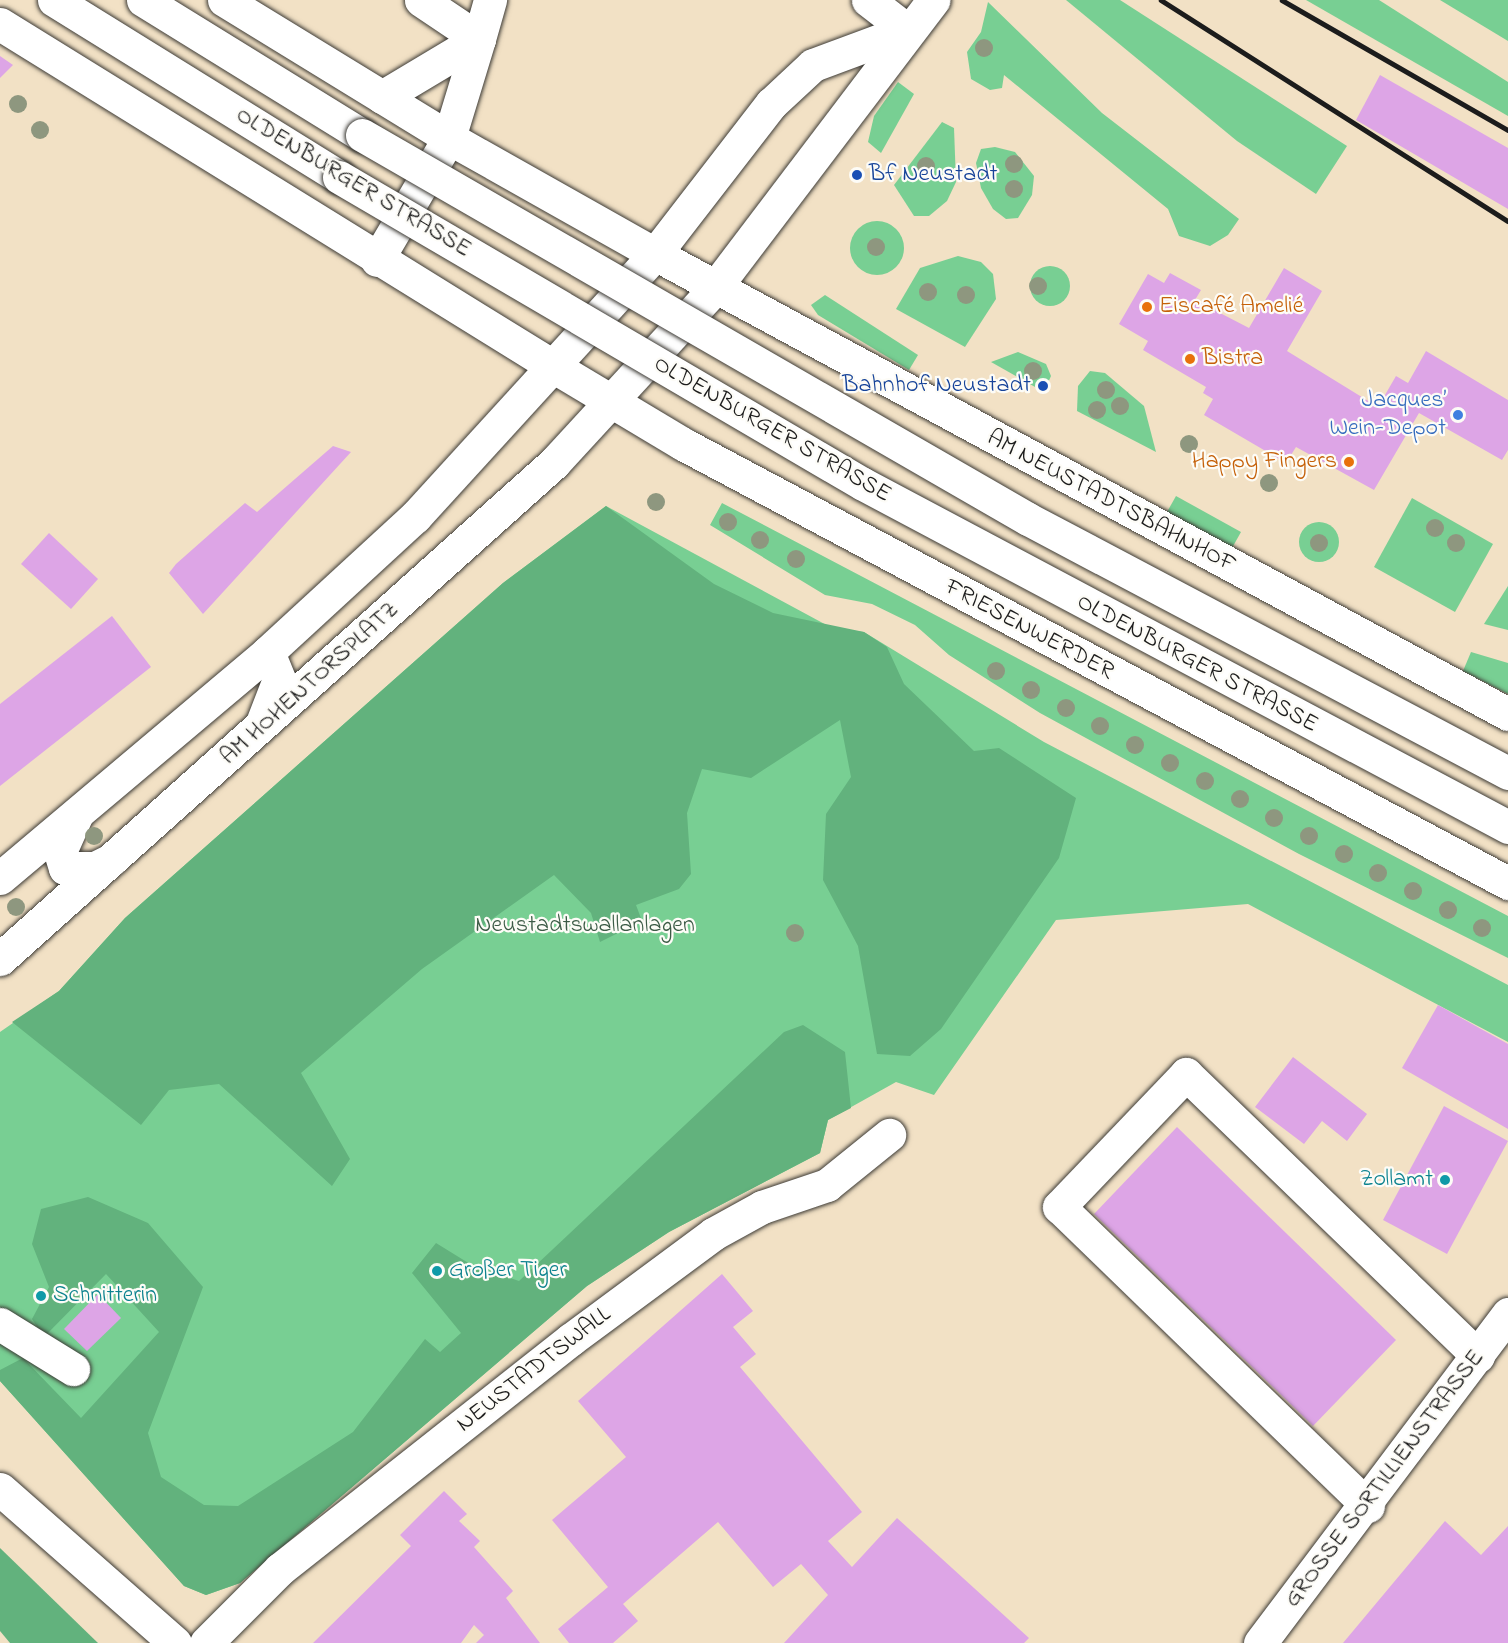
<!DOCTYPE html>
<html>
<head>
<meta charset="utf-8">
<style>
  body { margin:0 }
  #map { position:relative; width:1508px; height:1643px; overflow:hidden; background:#f2e1c5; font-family:"Indie Flower",sans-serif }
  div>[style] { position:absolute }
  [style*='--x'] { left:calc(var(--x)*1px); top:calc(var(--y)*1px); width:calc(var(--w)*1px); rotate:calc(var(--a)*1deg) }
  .green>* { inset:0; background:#78cf93 }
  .round { border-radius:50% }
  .forest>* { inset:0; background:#62b27d }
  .building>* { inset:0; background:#dda5e6 }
  .roads { filter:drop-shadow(0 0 2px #3c3a35) drop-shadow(0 0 2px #3c3a35) }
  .minor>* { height:33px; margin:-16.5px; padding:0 16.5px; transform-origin:16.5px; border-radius:16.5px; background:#fff }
  .major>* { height:33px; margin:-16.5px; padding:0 16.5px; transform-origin:16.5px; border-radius:16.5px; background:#fff }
  .highway>* { height:33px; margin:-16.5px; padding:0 16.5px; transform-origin:16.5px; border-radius:16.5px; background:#fff }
  .rail>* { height:4.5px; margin:-2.25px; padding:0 2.25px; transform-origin:2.25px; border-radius:2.25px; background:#1c1c1c }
  .bridges { filter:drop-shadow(0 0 2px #3c3a35) drop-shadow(0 0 2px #3c3a35) }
  .highway-bridge>* { height:33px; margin:-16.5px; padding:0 16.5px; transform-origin:16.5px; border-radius:16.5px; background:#fff }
  .trees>* { width:18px; height:18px; margin:-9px; border-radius:50%; background:#8e977f }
  .dots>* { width:16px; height:16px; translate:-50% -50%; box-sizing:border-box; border:3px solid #fdfcf7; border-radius:50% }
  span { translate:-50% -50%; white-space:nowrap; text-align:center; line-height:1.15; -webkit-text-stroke:4.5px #fdfcf7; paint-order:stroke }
  .transit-label { font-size:24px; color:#164399 }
  .left { translate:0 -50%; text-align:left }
  .right { translate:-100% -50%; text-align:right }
  .street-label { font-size:24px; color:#1c1c1c }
  .food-label { font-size:24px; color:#c56008 }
  .shop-label { font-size:24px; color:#366cbe }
  .park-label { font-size:24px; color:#3c5b46 }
  .culture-label { font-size:24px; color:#0d838f }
</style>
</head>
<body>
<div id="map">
  <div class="green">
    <div style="clip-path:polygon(1066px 0,1120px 0,1347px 146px,1316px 194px,1237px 141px)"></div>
    <div style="clip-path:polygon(1306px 0,1379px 0,1508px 82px,1508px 116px)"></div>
    <div style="clip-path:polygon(1440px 0,1508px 0,1508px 41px)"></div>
    <div style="clip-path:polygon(988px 2px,1102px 113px,1239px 219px,1228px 235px,1210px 246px,1179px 236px,1168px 209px,1004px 75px,1002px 88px,990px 90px,971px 79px,967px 52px,981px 32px)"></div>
    <div style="clip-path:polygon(898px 82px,914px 94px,881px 153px,868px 142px,874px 116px)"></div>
    <div style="clip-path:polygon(942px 122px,954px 128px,956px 182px,947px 201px,929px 216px,914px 216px,894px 185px)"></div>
    <div style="clip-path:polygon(995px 147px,1015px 152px,1034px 176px,1032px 195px,1018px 218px,1006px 219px,993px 209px,981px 188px,976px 163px,981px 149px)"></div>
    <div class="round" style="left:850px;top:221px;width:54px;height:54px"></div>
    <div style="clip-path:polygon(958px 256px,981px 262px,993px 274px,996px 299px,965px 347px,896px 309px,920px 268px)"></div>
    <div class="round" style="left:1030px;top:266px;width:40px;height:40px"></div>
    <div style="clip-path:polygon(825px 295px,918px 355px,909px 370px,818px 315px,811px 305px)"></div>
    <div style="clip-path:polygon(1018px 352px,1046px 364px,1051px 376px,1044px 392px,991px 362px)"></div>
    <div style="clip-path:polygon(1090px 371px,1105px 373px,1144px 406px,1156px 452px,1077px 411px,1078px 386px)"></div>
    <div style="clip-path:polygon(1176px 496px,1241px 532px,1232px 548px,1167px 512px)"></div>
    <div style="clip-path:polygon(1412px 498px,1493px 544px,1455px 612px,1374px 567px)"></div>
    <div style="clip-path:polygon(722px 503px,1508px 916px,1508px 958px,1299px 854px,1040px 713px,949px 655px,915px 625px,872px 604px,825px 595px,710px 525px)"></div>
    <div style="clip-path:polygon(606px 506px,832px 628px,864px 632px,1044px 742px,1508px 985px,1508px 1042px,1248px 904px,1056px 920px,934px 1095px,896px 1082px,828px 1120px,820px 1153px,669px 1232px,587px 1286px,240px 1583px,206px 1595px,184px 1586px,0 1381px,0 1032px,59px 991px,125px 918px,503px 583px)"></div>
    <div class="round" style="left:1299px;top:522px;width:40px;height:40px"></div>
    <div style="clip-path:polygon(1508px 586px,1508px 630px,1484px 624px)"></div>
    <div style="clip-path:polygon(1471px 652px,1508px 663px,1508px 694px,1463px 671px)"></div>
  </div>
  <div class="forest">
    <div style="clip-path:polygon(606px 506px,714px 584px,773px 613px,864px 632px,887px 647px,904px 684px,974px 751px,999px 748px,1076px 798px,1059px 858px,941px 1029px,910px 1056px,877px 1054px,858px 946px,823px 880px,826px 814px,851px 777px,840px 720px,751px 778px,702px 769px,687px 813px,691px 874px,679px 889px,636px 905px,642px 921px,600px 942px,591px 913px,554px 875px,422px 969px,301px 1073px,350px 1159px,332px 1186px,219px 1084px,169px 1090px,141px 1125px,12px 1022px,59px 991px,125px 918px,503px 583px)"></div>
    <div style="clip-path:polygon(803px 1025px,845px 1052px,851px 1108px,828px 1120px,820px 1153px,669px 1232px,587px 1286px,240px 1583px,206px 1595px,184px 1586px,0 1381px,0 1370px,23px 1358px,81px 1418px,159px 1332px,106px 1274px,44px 1337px,32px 1319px,49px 1287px,32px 1244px,41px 1209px,88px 1197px,148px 1223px,203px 1287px,148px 1433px,161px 1477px,204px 1505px,238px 1506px,353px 1432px,425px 1339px,440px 1352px,461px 1333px,412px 1273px,436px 1243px,470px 1264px,519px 1281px,784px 1032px)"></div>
    <div style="clip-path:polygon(0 1548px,98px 1643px,10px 1643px,0 1631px)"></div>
  </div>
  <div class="building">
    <div style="clip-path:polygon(0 56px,13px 65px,0 78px)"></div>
    <div style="clip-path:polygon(1380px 75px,1508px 148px,1508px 209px,1356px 120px)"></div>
    <div style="clip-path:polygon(1284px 268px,1322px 291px,1287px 351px,1378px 407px,1396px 376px,1408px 383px,1426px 351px,1508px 400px,1508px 450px,1502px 460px,1419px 413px,1374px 490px,1296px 447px,1286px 463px,1204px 415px,1213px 399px,1203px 393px,1206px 387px,1143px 350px,1148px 341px,1119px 324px,1148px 274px,1164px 283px,1170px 273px,1201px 290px,1195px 300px,1249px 328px)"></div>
    <div style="clip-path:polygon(333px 446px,351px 452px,203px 614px,169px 573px,176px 564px,245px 503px,257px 512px)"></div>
    <div style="clip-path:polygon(49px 533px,98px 579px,71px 609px,21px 564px)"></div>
    <div style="clip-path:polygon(112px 616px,151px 667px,0 786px,0 704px)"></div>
    <div style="clip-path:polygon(1438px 1005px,1508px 1044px,1508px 1129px,1402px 1068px)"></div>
    <div style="clip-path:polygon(1293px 1057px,1367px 1114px,1347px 1141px,1322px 1121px,1304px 1144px,1255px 1107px)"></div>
    <div style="clip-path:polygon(1444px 1106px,1508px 1141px,1447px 1254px,1383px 1220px)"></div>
    <div style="clip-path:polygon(1177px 1127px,1396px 1340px,1313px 1426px,1094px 1214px)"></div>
    <div style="clip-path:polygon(722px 1274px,753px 1311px,733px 1327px,756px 1354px,740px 1367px,862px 1512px,828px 1541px,852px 1567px,897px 1518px,1029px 1638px,1024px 1643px,784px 1643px,828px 1595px,801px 1564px,773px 1587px,718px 1522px,623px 1604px,638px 1621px,613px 1643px,569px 1643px,558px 1629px,608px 1587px,552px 1520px,626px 1457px,578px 1401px)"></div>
    <div style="clip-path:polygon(98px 1294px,121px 1318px,87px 1351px,64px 1329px)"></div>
    <div style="clip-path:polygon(444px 1491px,467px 1514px,459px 1521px,480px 1541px,474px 1547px,513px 1591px,506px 1598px,540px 1643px,476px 1643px,484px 1635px,474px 1625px,461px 1643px,313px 1643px,411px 1546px,400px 1535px)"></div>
    <div style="clip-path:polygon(1445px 1521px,1481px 1555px,1508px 1526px,1508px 1643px,1343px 1643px)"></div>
  </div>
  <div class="roads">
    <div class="minor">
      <div style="--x:868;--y:0;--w:49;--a:37.6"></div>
      <div style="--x:382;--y:97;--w:113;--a:-30.9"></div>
      <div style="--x:479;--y:39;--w:41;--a:-74.2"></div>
      <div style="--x:377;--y:260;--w:142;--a:-59.5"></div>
      <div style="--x:449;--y:138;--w:103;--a:-73.1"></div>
      <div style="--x:479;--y:39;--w:70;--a:-146.1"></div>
      <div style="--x:262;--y:723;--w:47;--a:-68.9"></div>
      <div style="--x:279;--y:679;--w:29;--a:-112"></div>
      <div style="--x:76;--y:816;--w:39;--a:114"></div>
      <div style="--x:60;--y:852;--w:17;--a:73"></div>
      <div style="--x:65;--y:868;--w:30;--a:0"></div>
      <div style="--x:95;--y:868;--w:18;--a:-27"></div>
      <div style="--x:0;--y:878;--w:351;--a:-40.1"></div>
      <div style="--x:268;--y:652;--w:200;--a:-42.6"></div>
      <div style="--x:415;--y:517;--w:356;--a:-47.6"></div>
      <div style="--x:655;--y:254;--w:190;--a:-52.3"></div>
      <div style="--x:771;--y:104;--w:57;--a:-42.9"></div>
      <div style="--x:813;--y:65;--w:100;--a:-20.4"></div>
      <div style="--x:0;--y:959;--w:744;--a:-41.84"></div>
      <div style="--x:554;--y:463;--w:236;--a:-47.4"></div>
      <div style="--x:714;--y:289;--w:363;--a:-52.8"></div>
      <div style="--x:0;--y:1324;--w:86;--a:31.7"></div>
      <div style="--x:0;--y:1489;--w:233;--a:41.3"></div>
      <div style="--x:1368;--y:1506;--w:430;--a:-135.9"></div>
      <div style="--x:1059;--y:1207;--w:184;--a:-46.3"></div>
      <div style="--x:1186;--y:1074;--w:406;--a:44"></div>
      <div style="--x:206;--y:1643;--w:105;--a:-45"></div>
      <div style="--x:280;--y:1569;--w:370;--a:-38.3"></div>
      <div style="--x:570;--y:1340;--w:178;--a:-36.5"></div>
      <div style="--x:713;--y:1234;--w:56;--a:-28.9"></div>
      <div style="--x:762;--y:1207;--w:69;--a:-18.7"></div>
      <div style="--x:827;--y:1185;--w:80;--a:-38.9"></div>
    </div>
    <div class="major">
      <div style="--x:655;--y:254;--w:969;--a:28.34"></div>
      <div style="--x:556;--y:368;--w:148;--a:30.9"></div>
      <div style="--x:683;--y:444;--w:935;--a:28.02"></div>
      <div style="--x:1260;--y:1643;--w:412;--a:-53"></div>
    </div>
    <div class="highway">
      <div style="--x:54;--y:0;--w:335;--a:31.8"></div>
      <div style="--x:143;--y:0;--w:257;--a:31.7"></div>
      <div style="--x:224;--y:0;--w:264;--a:31.5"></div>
      <div style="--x:449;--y:138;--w:236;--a:29.4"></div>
      <div style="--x:0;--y:24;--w:654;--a:31.75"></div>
    </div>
  </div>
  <div class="rail">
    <div style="--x:1161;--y:0;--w:411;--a:32.5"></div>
    <div style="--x:1282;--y:0;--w:261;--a:29.9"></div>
  </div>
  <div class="bridges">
    <div class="highway-bridge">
      <div style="--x:362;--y:135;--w:769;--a:29.97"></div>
      <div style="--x:1028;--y:519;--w:543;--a:27.89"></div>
      <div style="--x:339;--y:177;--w:607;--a:30.37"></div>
      <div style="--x:863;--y:484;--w:731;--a:28"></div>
    </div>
  </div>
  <div class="trees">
    <div style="left:984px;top:48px"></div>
    <div style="left:18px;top:104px"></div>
    <div style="left:40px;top:130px"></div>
    <div style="left:1014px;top:164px"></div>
    <div style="left:926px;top:166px"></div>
    <div style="left:1014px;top:189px"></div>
    <div style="left:876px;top:247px"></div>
    <div style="left:1038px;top:286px"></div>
    <div style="left:928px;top:292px"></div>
    <div style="left:966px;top:295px"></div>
    <div style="left:1033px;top:371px"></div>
    <div style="left:1106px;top:390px"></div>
    <div style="left:1120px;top:406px"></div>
    <div style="left:1097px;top:410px"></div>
    <div style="left:1189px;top:444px"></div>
    <div style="left:1269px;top:483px"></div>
    <div style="left:656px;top:502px"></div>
    <div style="left:728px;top:522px"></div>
    <div style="left:1435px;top:528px"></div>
    <div style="left:760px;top:540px"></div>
    <div style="left:1319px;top:543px"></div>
    <div style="left:1456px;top:543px"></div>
    <div style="left:796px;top:559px"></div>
    <div style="left:996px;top:671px"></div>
    <div style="left:1031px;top:690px"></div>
    <div style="left:1066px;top:708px"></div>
    <div style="left:1100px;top:726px"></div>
    <div style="left:1135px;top:745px"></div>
    <div style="left:1170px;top:763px"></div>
    <div style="left:1205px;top:781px"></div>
    <div style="left:1240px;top:799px"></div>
    <div style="left:1274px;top:818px"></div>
    <div style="left:94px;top:836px"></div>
    <div style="left:1309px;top:836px"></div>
    <div style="left:1344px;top:854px"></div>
    <div style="left:1378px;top:873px"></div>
    <div style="left:1413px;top:891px"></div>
    <div style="left:16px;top:907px"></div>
    <div style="left:1448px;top:910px"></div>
    <div style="left:1482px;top:928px"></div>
    <div style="left:795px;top:933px"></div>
  </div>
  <div class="dots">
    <div style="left:857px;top:175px;background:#1a4fb4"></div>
    <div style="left:1147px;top:307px;background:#e8710a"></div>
    <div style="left:1190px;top:359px;background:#e8710a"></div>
    <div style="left:1043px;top:386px;background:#1a4fb4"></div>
    <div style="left:1458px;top:415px;background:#3f7fe0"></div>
    <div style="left:1349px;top:462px;background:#e8710a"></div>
    <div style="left:1445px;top:1180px;background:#0f9aa8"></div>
    <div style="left:437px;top:1271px;background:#0f9aa8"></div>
    <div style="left:41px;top:1296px;background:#0f9aa8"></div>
  </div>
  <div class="transit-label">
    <span class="left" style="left:869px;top:175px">Bf Neustadt</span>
    <span class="right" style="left:1031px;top:386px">Bahnhof Neustadt</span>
  </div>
  <div class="street-label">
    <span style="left:353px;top:183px;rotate:31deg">OLDENBURGER STRASSE</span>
    <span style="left:772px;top:430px;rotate:30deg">OLDENBURGER STRASSE</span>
    <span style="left:1111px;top:502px;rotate:28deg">AM NEUSTADTSBAHNHOF</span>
    <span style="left:1029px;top:630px;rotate:28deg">FRIESENWERDER</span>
    <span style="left:1197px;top:664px;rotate:28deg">OLDENBURGER STRASSE</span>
    <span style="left:310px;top:684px;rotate:-42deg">AM HOHENTORSPLATZ</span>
    <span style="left:534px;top:1370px;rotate:-38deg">NEUSTADTSWALL</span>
    <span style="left:1385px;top:1479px;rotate:-53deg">GROSSE SORTILLIENSTRASSE</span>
  </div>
  <div class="food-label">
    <span class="left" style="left:1159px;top:307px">Eiscafé Amelié</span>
    <span class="left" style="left:1202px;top:359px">Bistra</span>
    <span class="right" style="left:1337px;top:462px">Happy Fingers</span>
  </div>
  <div class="shop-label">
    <span class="right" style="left:1446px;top:415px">Jacques’<br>Wein-Depot</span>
  </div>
  <div class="park-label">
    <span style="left:585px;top:926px">Neustadtswallanlagen</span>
  </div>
  <div class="culture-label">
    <span class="right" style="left:1433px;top:1180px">Zollamt</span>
    <span class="left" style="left:449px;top:1271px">Großer Tiger</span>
    <span class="left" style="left:53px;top:1296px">Schnitterin</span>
  </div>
</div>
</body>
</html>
